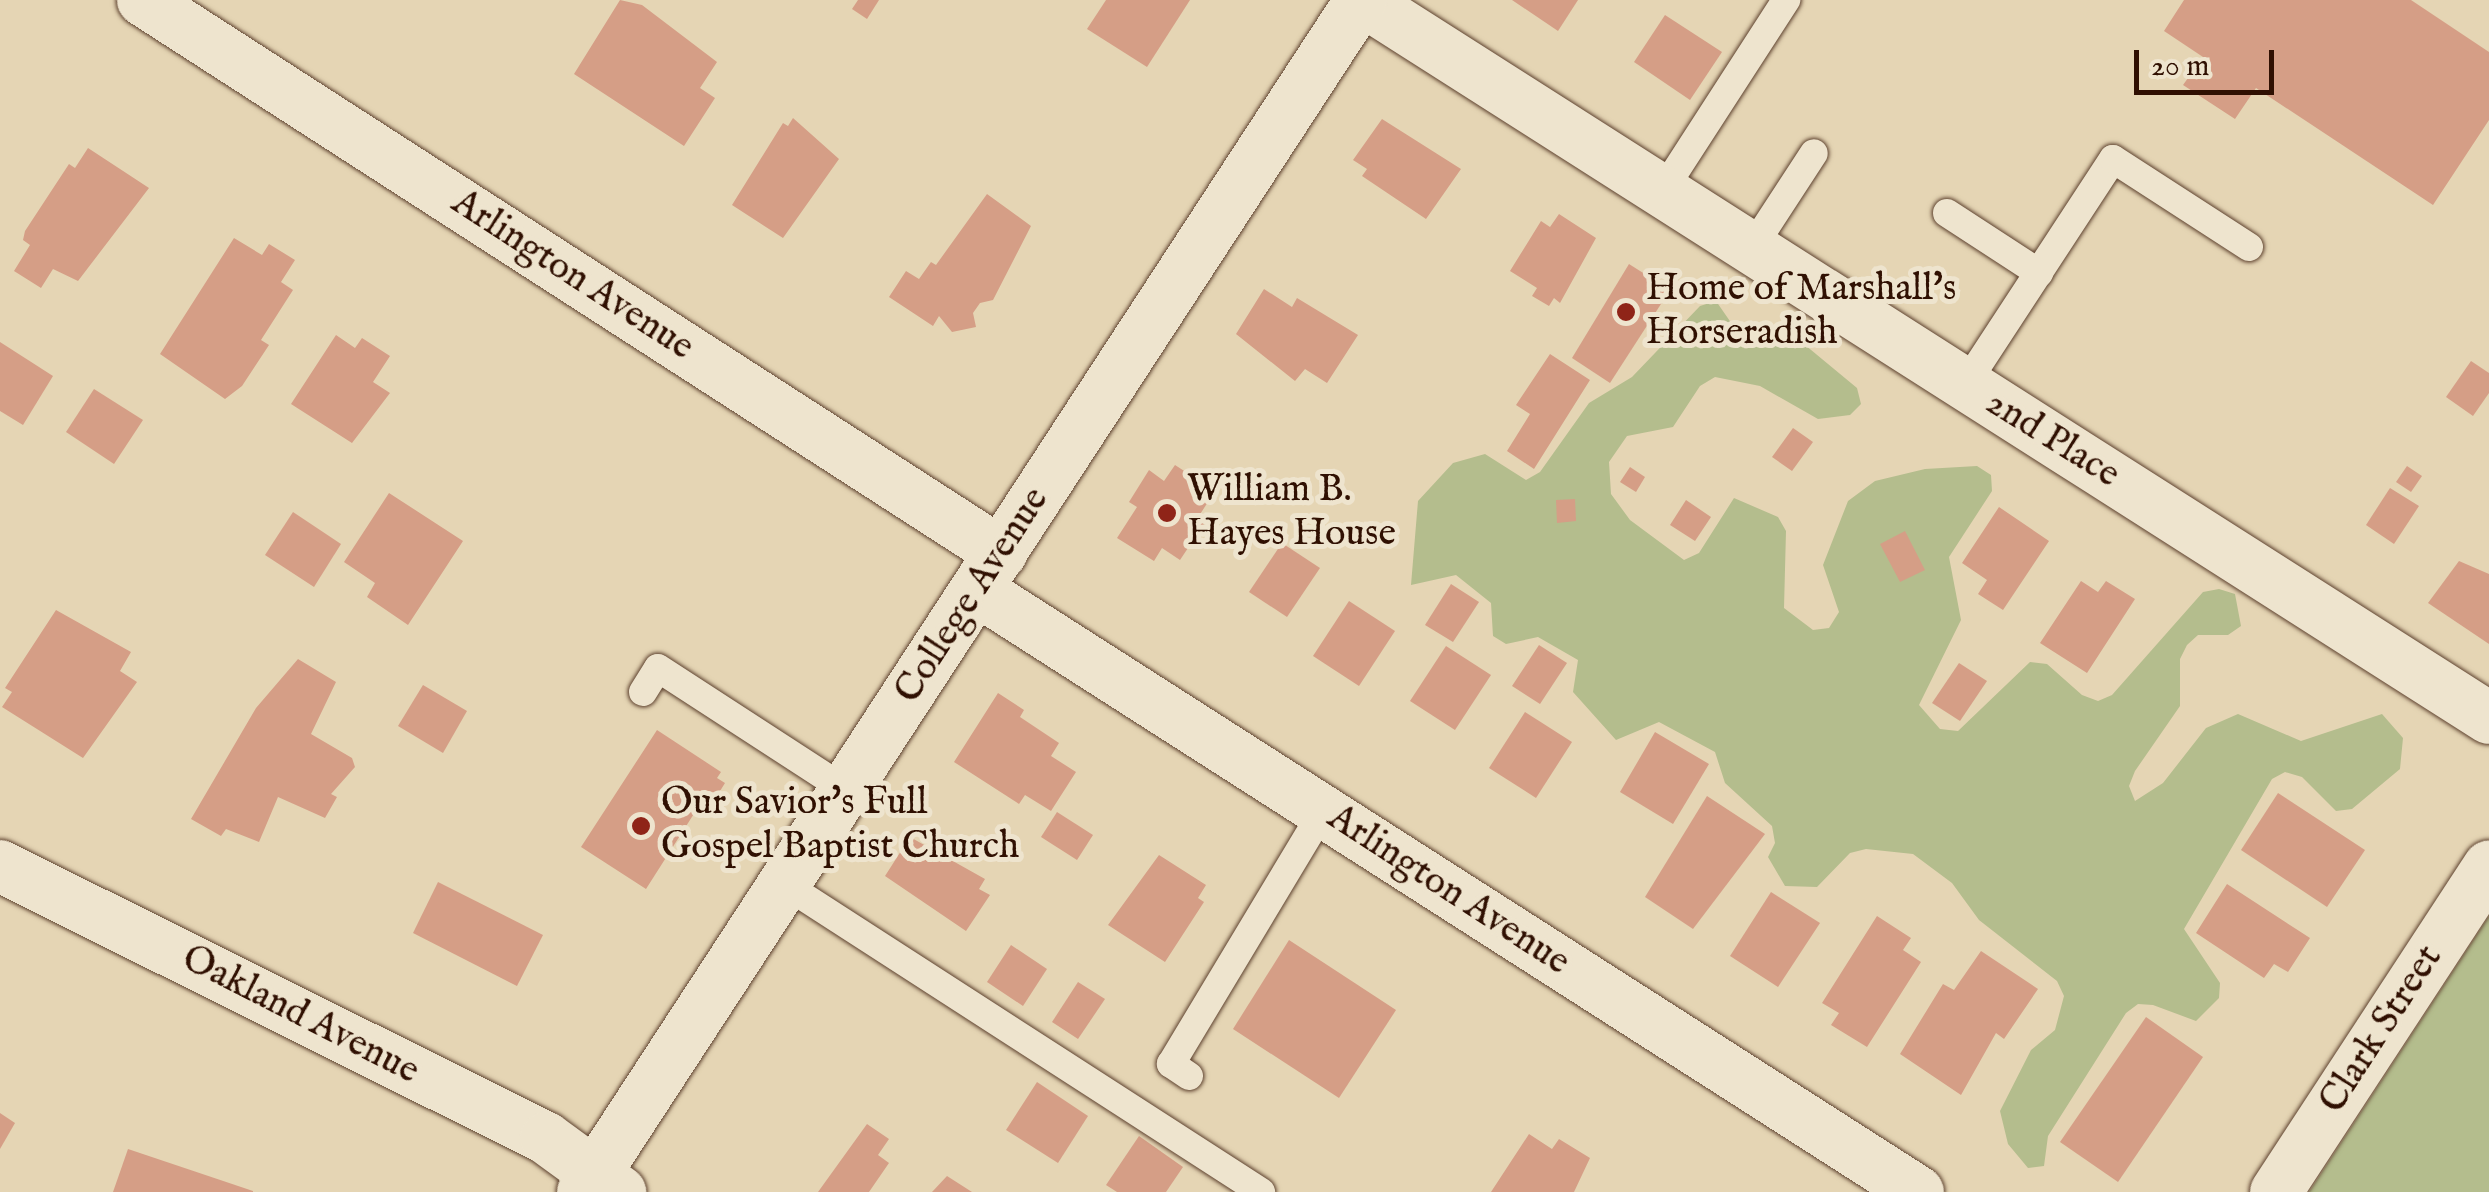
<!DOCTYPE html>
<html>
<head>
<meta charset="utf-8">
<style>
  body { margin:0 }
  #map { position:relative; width:2489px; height:1192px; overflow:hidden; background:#e5d5b4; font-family:"IM FELL English",serif }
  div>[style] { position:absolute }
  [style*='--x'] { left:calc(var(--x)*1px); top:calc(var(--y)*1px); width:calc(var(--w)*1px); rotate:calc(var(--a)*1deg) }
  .green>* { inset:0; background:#b4bd8d }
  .building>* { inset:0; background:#d59e86 }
  .roads { filter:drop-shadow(0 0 2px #5d412e) drop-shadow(0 0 2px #5d412e) }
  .lane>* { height:28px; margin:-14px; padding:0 14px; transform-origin:14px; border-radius:14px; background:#eee4ce }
  .street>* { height:52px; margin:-26px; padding:0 26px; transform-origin:26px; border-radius:26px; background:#eee4ce }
  .dots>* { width:28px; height:28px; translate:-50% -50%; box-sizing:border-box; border:5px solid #eee4ce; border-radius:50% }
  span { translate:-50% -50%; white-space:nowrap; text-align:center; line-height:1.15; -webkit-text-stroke:10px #eee4ce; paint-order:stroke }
  .street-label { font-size:38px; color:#301002 }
  .poi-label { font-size:38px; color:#301002 }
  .left { translate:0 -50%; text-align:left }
  .scale { position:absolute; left:2134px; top:50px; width:140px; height:45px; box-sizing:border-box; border:5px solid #301002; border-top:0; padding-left:12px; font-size:30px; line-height:35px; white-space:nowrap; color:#301002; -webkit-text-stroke:8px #eee4ce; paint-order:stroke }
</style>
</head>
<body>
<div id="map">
  <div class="green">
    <div style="clip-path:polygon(1716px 301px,1743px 340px,1793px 335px,1857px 388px,1861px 404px,1850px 415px,1818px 419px,1760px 386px,1715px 377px,1700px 386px,1673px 427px,1627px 436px,1609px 462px,1611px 494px,1630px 520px,1684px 560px,1699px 553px,1734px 498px,1778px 517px,1786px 531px,1784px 608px,1813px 630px,1829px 628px,1839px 612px,1823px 565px,1848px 501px,1875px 481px,1925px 469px,1977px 466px,1991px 475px,1992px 491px,1949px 557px,1961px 620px,1919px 705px,1940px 729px,1958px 731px,2030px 662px,2047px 664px,2082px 695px,2098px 701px,2112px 695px,2203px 592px,2219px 589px,2235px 594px,2241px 626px,2228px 635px,2198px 635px,2187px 645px,2180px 659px,2180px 706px,2135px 771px,2129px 786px,2135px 801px,2163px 783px,2206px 728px,2238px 714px,2301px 741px,2382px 714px,2403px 738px,2400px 769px,2352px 809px,2336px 811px,2302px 777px,2285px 772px,2272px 779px,2184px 929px,2220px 983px,2219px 998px,2196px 1021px,2153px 1005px,2138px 1004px,2126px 1013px,2048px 1136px,2044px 1166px,2028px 1168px,2008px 1144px,2000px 1111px,2031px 1050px,2055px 1030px,2064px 996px,2057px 981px,1979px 920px,1952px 883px,1913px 854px,1866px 849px,1850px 853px,1817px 887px,1785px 886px,1768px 857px,1775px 843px,1772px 826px,1725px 783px,1715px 752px,1659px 722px,1616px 740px,1573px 692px,1578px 660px,1538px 637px,1506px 644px,1493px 636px,1491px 603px,1456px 575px,1411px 585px,1418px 501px,1453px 463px,1485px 454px,1526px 480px,1540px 472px,1589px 403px,1632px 377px,1700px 306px)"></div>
    <div style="clip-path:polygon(2489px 916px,2489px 1192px,2309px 1192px)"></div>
  </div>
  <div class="building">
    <div style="clip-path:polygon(620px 0,642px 5px,717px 62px,700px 88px,715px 98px,684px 146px,574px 74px)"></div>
    <div style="clip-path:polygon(858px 0,879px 0,867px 19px,852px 9px)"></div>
    <div style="clip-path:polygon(1106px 0,1190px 0,1147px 67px,1087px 29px)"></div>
    <div style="clip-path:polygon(1512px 0,1578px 0,1558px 31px)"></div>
    <div style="clip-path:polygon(2184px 0,2411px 0,2489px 52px,2489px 120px,2433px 205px,2256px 88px,2235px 119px,2183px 85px,2203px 57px,2164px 31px)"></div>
    <div style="clip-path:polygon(1665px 15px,1722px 52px,1690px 100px,1634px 62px)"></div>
    <div style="clip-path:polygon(793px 118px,839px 159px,783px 238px,732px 205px,783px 123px,788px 126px)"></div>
    <div style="clip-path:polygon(1382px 119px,1461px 169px,1426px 219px,1362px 176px,1367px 169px,1353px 160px)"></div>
    <div style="clip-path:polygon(88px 148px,149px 188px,78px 281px,53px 269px,41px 288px,14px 271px,30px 245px,23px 240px,25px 231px,69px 164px,75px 168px)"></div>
    <div style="clip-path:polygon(987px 194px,1031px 226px,993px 300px,980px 303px,973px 313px,976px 327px,952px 332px,939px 316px,933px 326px,889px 297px,906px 271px,919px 279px,931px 262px,936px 265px)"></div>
    <div style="clip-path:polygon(1559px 214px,1596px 238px,1560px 303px,1554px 298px,1549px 306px,1532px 296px,1537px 288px,1510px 271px,1541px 221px,1550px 227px)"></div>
    <div style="clip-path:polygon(234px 238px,262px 255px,269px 244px,295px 260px,281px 282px,293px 290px,261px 340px,269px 345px,242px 386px,225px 399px,160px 354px)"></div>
    <div style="clip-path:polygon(1629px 264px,1670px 290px,1610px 383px,1572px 358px)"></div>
    <div style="clip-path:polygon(1264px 289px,1292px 307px,1297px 298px,1358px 335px,1327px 383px,1305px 369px,1295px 381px,1236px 334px)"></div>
    <div style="clip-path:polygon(336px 335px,355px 348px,362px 338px,390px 356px,373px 382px,390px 393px,352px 443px,291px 404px)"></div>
    <div style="clip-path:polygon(0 342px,53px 376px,23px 425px,0 411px)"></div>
    <div style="clip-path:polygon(1550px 354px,1590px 380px,1534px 469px,1507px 451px,1530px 414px,1516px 405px)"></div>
    <div style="clip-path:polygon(2471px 361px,2489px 373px,2489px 393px,2473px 416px,2446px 397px)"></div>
    <div style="clip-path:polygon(94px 389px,143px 420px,114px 464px,66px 432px)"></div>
    <div style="clip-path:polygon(1793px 428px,1813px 442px,1792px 471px,1772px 457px)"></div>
    <div style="clip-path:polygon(1175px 465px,1215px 491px,1197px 519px,1204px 524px,1180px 560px,1162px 548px,1154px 561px,1117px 538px,1137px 507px,1129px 502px,1149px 470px,1164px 481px)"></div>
    <div style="clip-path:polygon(2407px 466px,2422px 476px,2411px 492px,2396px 482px)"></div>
    <div style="clip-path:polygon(1630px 467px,1645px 477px,1636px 492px,1620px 482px)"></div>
    <div style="clip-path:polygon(2390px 488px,2419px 506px,2394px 544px,2366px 525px)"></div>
    <div style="clip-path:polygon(389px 493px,463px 541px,408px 625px,367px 597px,375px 583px,344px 562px)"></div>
    <div style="clip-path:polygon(1575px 499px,1576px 521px,1557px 523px,1556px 500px)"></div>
    <div style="clip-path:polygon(1686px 500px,1711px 517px,1695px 541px,1670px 525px)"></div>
    <div style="clip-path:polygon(1999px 507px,2049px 541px,2003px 610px,1978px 594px,1987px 580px,1962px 563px)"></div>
    <div style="clip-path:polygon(293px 512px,341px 544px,314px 587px,265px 555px)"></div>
    <div style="clip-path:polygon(1905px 531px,1925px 570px,1900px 582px,1880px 544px)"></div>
    <div style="clip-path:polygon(1282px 543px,1320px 568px,1287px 617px,1249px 592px)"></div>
    <div style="clip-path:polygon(2459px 561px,2489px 574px,2489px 644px,2428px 603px)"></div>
    <div style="clip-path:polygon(2081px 581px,2098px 592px,2106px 581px,2135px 599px,2087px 673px,2040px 643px)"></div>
    <div style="clip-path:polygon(1451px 584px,1479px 602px,1453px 642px,1425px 625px)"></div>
    <div style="clip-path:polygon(1349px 601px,1395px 631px,1359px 686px,1313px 656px)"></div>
    <div style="clip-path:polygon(56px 610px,131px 652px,120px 671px,137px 682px,83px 758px,2px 707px,12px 692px,5px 688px)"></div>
    <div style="clip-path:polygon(1539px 645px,1567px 663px,1540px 704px,1512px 686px)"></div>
    <div style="clip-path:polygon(1446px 646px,1491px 675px,1455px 730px,1410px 701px)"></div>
    <div style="clip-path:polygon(298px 659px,336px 682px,311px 734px,352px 758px,355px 767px,331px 794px,337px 797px,325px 818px,278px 797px,259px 842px,226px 829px,221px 836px,191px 819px,256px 708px)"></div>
    <div style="clip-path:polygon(1959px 663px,1987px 681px,1960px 721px,1932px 703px)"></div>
    <div style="clip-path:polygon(423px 685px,467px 711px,443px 753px,398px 726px)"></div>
    <div style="clip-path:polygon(998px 693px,1024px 710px,1020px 717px,1059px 743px,1051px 756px,1076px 772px,1051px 811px,1025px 795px,1019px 804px,954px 762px)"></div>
    <div style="clip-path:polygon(1525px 712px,1572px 742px,1536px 798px,1489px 768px)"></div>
    <div style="clip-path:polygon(657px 730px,721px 772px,717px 778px,725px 783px,712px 804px,704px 798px,646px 889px,581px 847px)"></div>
    <div style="clip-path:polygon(1655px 732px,1709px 764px,1673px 824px,1620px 792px)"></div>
    <div style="clip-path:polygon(2278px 793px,2365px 850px,2327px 907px,2241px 850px)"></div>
    <div style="clip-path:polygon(1707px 796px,1765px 834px,1693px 929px,1645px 897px)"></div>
    <div style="clip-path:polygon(1057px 812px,1093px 835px,1077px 860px,1041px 837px)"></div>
    <div style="clip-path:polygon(910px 837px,985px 879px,979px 889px,990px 895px,966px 931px,885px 876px)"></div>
    <div style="clip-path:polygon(1159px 855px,1206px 885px,1198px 898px,1204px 902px,1165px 962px,1108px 925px)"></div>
    <div style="clip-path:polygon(438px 882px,543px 935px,517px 986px,413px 933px)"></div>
    <div style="clip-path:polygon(2227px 884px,2310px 938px,2288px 972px,2274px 964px,2264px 978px,2196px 933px)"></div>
    <div style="clip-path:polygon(1771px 892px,1820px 923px,1778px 987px,1730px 956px)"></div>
    <div style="clip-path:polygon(1877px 916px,1911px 938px,1903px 950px,1921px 962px,1867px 1047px,1831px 1025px,1839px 1013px,1822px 1003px)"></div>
    <div style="clip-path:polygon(1289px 940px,1396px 1010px,1339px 1098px,1233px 1029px)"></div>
    <div style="clip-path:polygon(1011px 945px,1047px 969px,1023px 1006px,987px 982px)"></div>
    <div style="clip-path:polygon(1981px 951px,2038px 989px,2004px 1039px,1996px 1033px,1961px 1095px,1900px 1054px,1943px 984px,1954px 990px)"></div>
    <div style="clip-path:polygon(1078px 982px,1105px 999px,1078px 1039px,1052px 1022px)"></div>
    <div style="clip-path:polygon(2146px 1017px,2203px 1057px,2118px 1182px,2060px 1142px)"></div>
    <div style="clip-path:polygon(1037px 1082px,1088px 1116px,1058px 1163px,1006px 1130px)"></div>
    <div style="clip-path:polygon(0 1113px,15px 1123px,0 1149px)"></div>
    <div style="clip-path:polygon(867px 1124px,889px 1139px,878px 1155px,889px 1163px,869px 1192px,818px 1192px)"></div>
    <div style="clip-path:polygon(1529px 1134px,1552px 1149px,1559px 1139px,1590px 1158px,1574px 1192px,1491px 1192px)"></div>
    <div style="clip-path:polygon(1139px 1136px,1183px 1167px,1166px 1192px,1117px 1192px,1106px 1185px)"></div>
    <div style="clip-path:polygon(128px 1149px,253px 1191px,253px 1192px,113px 1192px)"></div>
    <div style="clip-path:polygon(947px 1176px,972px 1192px,932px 1192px)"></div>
  </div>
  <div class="roads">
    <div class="lane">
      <div style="--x:1662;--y:192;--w:229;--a:-57.1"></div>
      <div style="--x:1947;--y:213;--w:110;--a:33.1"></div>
      <div style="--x:1752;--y:248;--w:113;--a:-56.9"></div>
      <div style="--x:1965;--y:385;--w:270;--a:-56.8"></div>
      <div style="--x:2113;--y:159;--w:162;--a:32.9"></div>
      <div style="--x:643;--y:692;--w:28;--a:-58"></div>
      <div style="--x:658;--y:668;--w:224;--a:33"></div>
      <div style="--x:784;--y:884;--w:568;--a:32.85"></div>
      <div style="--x:1189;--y:1076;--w:22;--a:-146"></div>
      <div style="--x:1171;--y:1064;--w:295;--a:-59"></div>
    </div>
    <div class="street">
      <div style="--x:143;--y:0;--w:1021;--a:32.8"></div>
      <div style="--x:1362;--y:0;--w:1336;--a:32.5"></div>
      <div style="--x:977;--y:590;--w:1117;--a:32.61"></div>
      <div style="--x:0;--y:866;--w:610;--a:26.48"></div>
      <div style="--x:546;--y:1138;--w:92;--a:36.1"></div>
      <div style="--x:583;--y:1192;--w:1423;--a:-56.87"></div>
      <div style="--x:2276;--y:1192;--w:389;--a:-56.8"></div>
    </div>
  </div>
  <div class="dots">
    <div style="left:1626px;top:312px;background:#8f2418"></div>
    <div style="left:1167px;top:513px;background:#8f2418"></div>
    <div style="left:641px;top:826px;background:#8f2418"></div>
  </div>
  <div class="street-label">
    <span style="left:572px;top:276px;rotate:33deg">Arlington Avenue</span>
    <span style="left:2052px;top:440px;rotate:32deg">2nd Place</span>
    <span style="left:973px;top:596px;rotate:-57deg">College Avenue</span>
    <span style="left:1448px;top:891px;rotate:33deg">Arlington Avenue</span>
    <span style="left:300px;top:1016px;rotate:27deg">Oakland Avenue</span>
    <span style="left:2382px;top:1030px;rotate:-57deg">Clark Street</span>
  </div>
  <div class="poi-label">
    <span class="left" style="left:1646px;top:312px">Home of Marshall's<br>Horseradish</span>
    <span class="left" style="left:1187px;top:513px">William B.<br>Hayes House</span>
    <span class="left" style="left:661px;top:826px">Our Savior's Full<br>Gospel Baptist Church</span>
  </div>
  <div class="scale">20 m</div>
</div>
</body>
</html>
